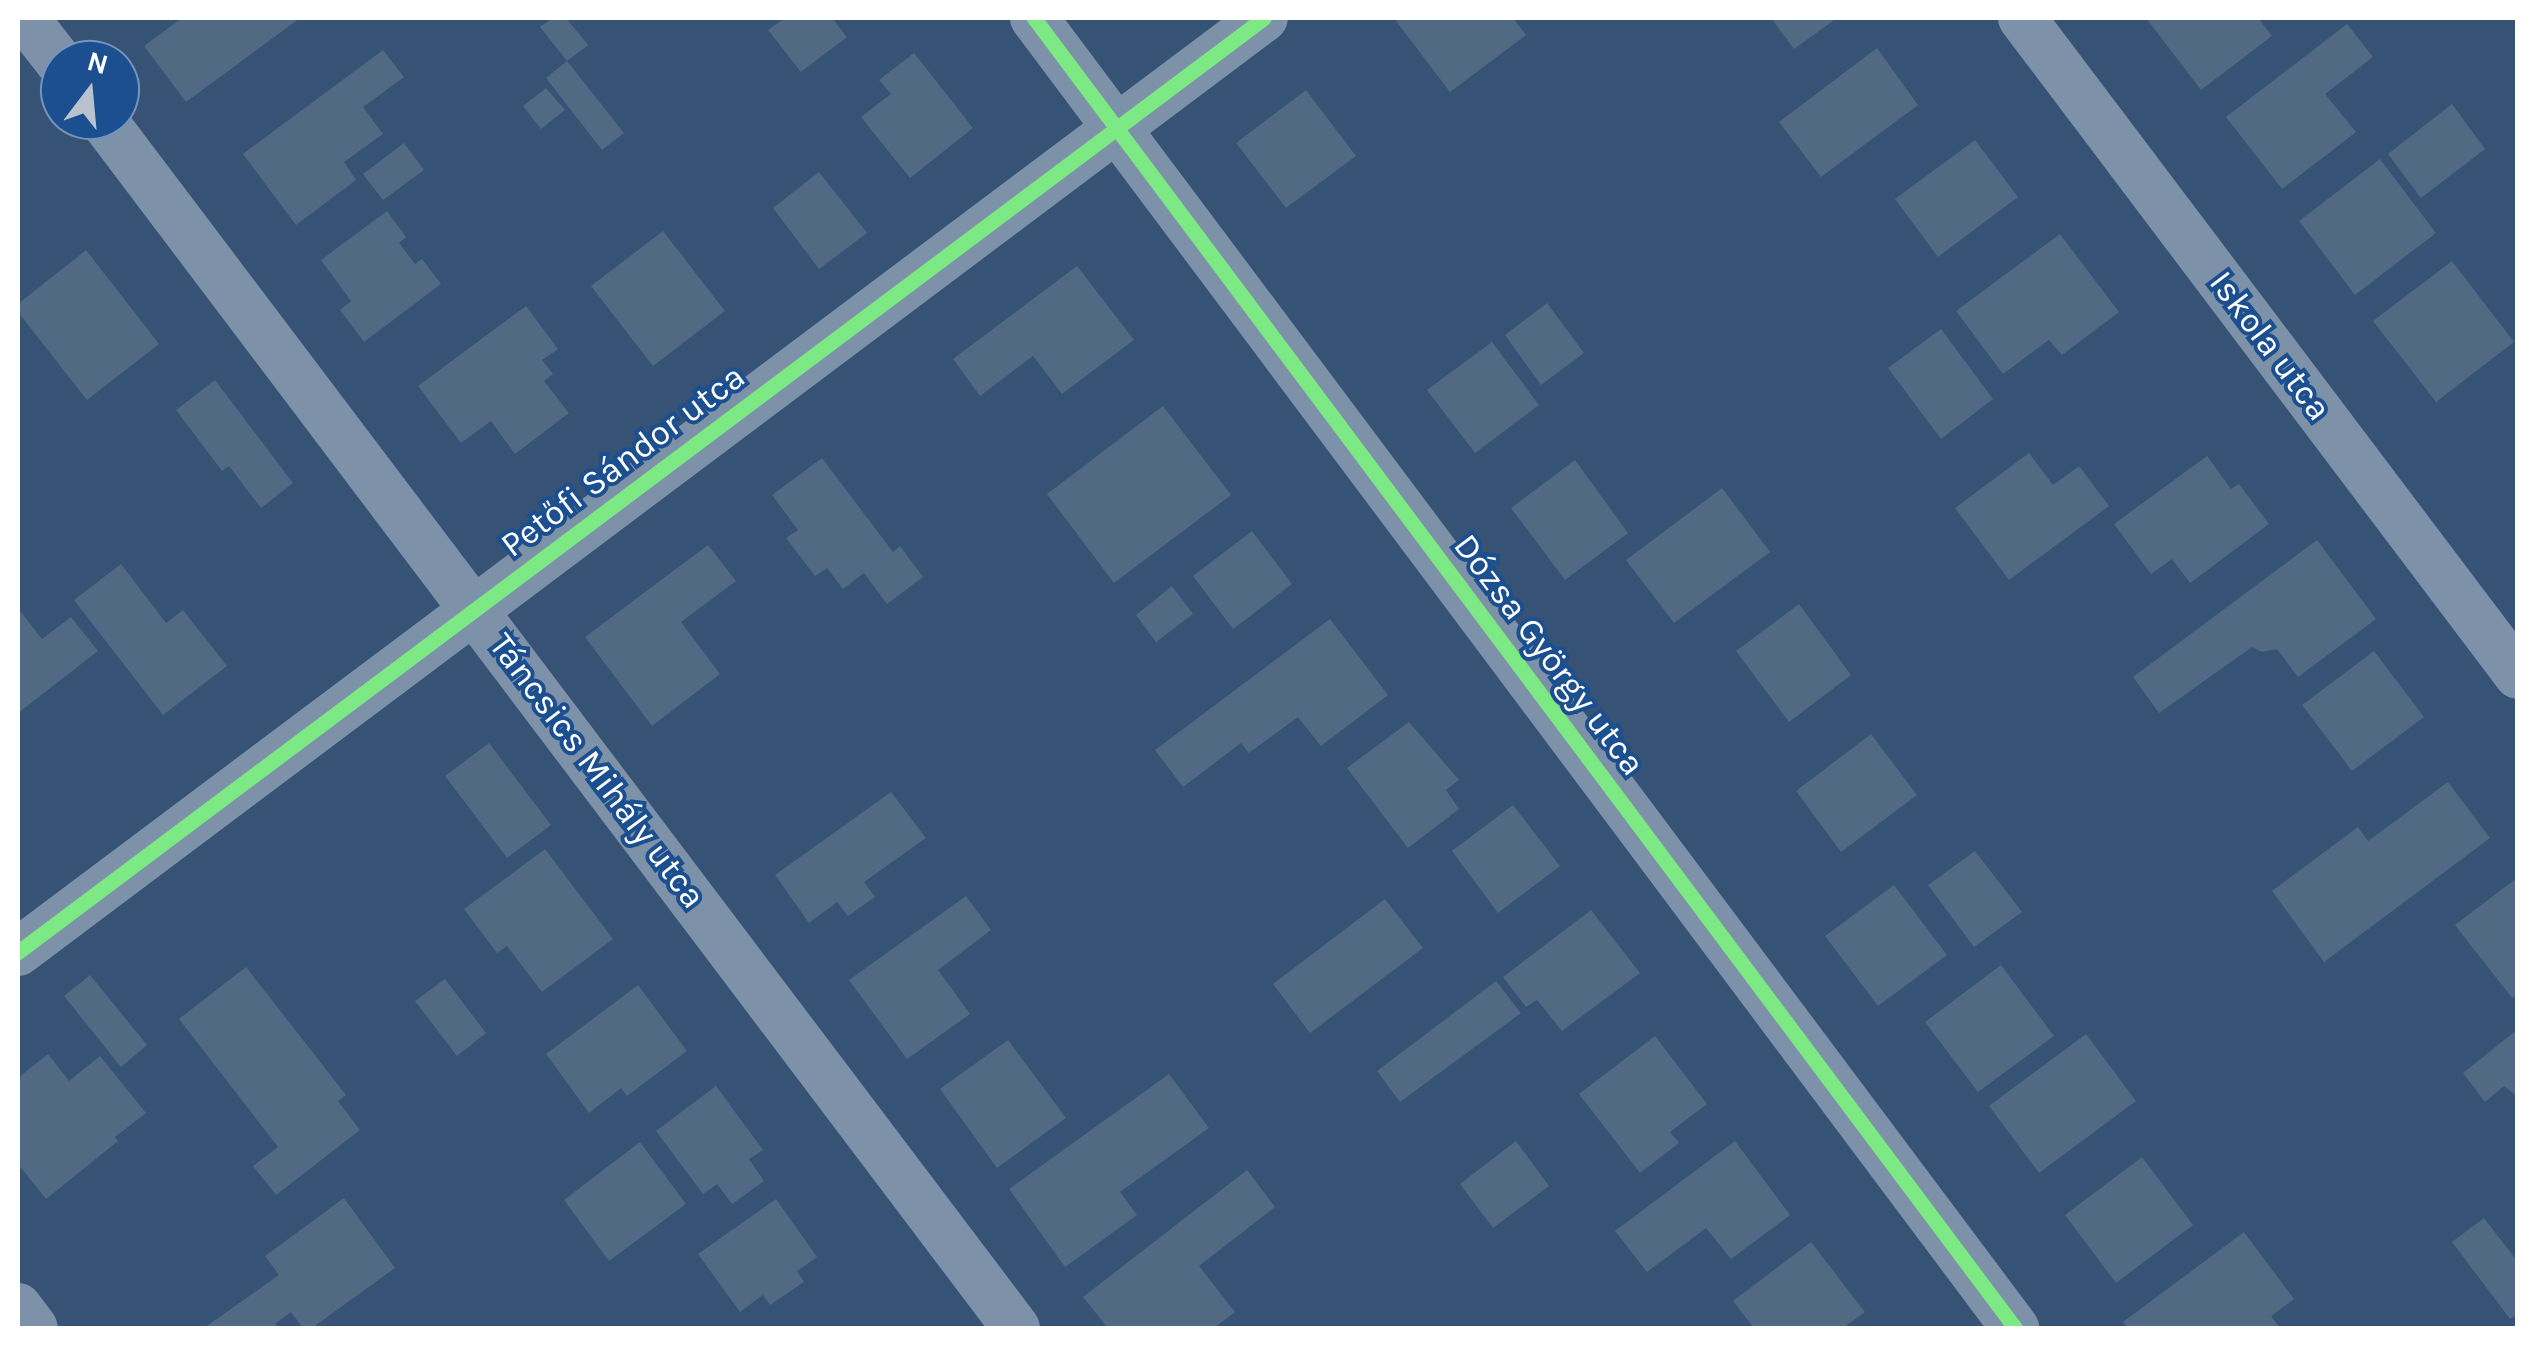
<!DOCTYPE html>
<html>
<head>
<meta charset="utf-8">
<style>
  body { margin:0 }
  #map { position:relative; width:2535px; height:1346px; overflow:hidden; background:#365274; font-family:Karla,sans-serif }
  div>[style] { position:absolute }
  [style*='--x'] { left:calc(var(--x)*1px); top:calc(var(--y)*1px); width:calc(var(--w)*1px); rotate:calc(var(--a)*1deg) }
  .building>* { inset:0; background:#526984 }
  .minor>* { height:48px; margin:-24px; padding:0 24px; transform-origin:24px; border-radius:24px; background:#7d92a8 }
  .cycleway>* { height:15px; margin:-7.5px; padding:0 7.5px; transform-origin:7.5px; border-radius:7.5px; background:#7ce984 }
  span { translate:-50% -50%; white-space:nowrap; text-align:center; line-height:1.15; -webkit-text-stroke:8px #1b4f8f; paint-order:stroke }
  .street-label { font-size:35px; color:#fff }
  .frame { position:absolute; inset:0; border:20px solid #fff; pointer-events:none }
  .north { position:absolute; left:40px; top:40px; width:100px; height:100px; box-sizing:border-box; background:#1b4f8f; border:2px solid #7695bc; border-radius:50%; rotate:16deg; font-size:28px; font-weight:700; line-height:40px; text-align:center; color:#fff }
  .north::after { content:''; display:block; margin:auto; width:35px; height:45px; background:#b9c2ce; clip-path:polygon(50% 0,100% 100%,50% 72%,0 100%) }
</style>
</head>
<body>
<div id="map">
  <div class="building">
    <div style="clip-path:polygon(182px 18px,300px 18px,186px 102px,144px 46px)"></div>
    <div style="clip-path:polygon(553px 18px,566px 18px,588px 45px,567px 61px,624px 133px,602px 150px,546px 78px,567px 61px,540px 27px)"></div>
    <div style="clip-path:polygon(785px 18px,832px 18px,847px 37px,801px 72px,768px 30px)"></div>
    <div style="clip-path:polygon(1401px 18px,1513px 18px,1526px 35px,1450px 92px,1396px 21px)"></div>
    <div style="clip-path:polygon(1771px 18px,1837px 18px,1794px 49px)"></div>
    <div style="clip-path:polygon(2146px 18px,2258px 18px,2272px 36px,2201px 90px)"></div>
    <div style="clip-path:polygon(2347px 24px,2373px 57px,2325px 94px,2356px 132px,2282px 189px,2226px 117px)"></div>
    <div style="clip-path:polygon(1877px 48px,1918px 105px,1821px 177px,1779px 122px)"></div>
    <div style="clip-path:polygon(383px 50px,404px 77px,363px 107px,383px 134px,344px 162px,356px 180px,296px 225px,243px 154px)"></div>
    <div style="clip-path:polygon(914px 53px,973px 128px,910px 178px,861px 117px,891px 94px,879px 80px)"></div>
    <div style="clip-path:polygon(546px 88px,565px 110px,541px 129px,523px 106px)"></div>
    <div style="clip-path:polygon(1306px 90px,1356px 156px,1286px 208px,1236px 143px)"></div>
    <div style="clip-path:polygon(2452px 104px,2485px 149px,2421px 198px,2388px 154px)"></div>
    <div style="clip-path:polygon(1975px 140px,2018px 197px,1938px 257px,1895px 199px)"></div>
    <div style="clip-path:polygon(404px 143px,424px 170px,383px 200px,363px 174px)"></div>
    <div style="clip-path:polygon(2380px 159px,2436px 233px,2355px 295px,2299px 221px)"></div>
    <div style="clip-path:polygon(819px 172px,867px 233px,819px 269px,773px 208px)"></div>
    <div style="clip-path:polygon(387px 211px,406px 237px,399px 243px,415px 264px,422px 259px,441px 284px,364px 342px,340px 310px,351px 301px,321px 260px)"></div>
    <div style="clip-path:polygon(663px 231px,725px 311px,653px 366px,591px 286px)"></div>
    <div style="clip-path:polygon(2060px 234px,2119px 312px,2062px 355px,2049px 340px,2003px 374px,1956px 311px)"></div>
    <div style="clip-path:polygon(86px 250px,159px 344px,87px 400px,18px 312px,18px 304px)"></div>
    <div style="clip-path:polygon(2452px 261px,2514px 342px,2436px 402px,2373px 321px)"></div>
    <div style="clip-path:polygon(1077px 266px,1134px 340px,1062px 394px,1033px 356px,980px 396px,953px 359px)"></div>
    <div style="clip-path:polygon(1547px 303px,1584px 353px,1541px 385px,1505px 335px)"></div>
    <div style="clip-path:polygon(526px 306px,558px 349px,542px 360px,553px 374px,544px 381px,569px 413px,515px 454px,491px 421px,461px 443px,418px 386px)"></div>
    <div style="clip-path:polygon(1941px 329px,1993px 399px,1941px 439px,1888px 368px)"></div>
    <div style="clip-path:polygon(1492px 342px,1539px 405px,1475px 453px,1427px 390px)"></div>
    <div style="clip-path:polygon(215px 380px,293px 483px,261px 508px,229px 466px,222px 471px,176px 410px)"></div>
    <div style="clip-path:polygon(1163px 406px,1231px 495px,1114px 583px,1047px 494px)"></div>
    <div style="clip-path:polygon(2029px 453px,2053px 485px,2079px 466px,2109px 506px,2009px 580px,1955px 508px)"></div>
    <div style="clip-path:polygon(2207px 456px,2231px 489px,2239px 484px,2269px 524px,2190px 583px,2172px 559px,2151px 574px,2114px 524px)"></div>
    <div style="clip-path:polygon(822px 458px,893px 552px,900px 546px,923px 577px,887px 604px,864px 573px,843px 589px,827px 568px,815px 576px,786px 538px,798px 530px,772px 495px)"></div>
    <div style="clip-path:polygon(1575px 460px,1628px 533px,1565px 580px,1511px 508px)"></div>
    <div style="clip-path:polygon(1722px 488px,1770px 552px,1674px 623px,1626px 560px)"></div>
    <div style="clip-path:polygon(1252px 531px,1292px 584px,1233px 629px,1193px 576px)"></div>
    <div style="clip-path:polygon(2317px 540px,2376px 619px,2298px 677px,2277px 649px,2262px 652px,2252px 647px,2159px 713px,2133px 677px)"></div>
    <div style="clip-path:polygon(708px 545px,736px 581px,681px 622px,720px 674px,652px 726px,585px 637px)"></div>
    <div style="clip-path:polygon(121px 564px,166px 623px,183px 610px,227px 666px,163px 715px,74px 600px)"></div>
    <div style="clip-path:polygon(1172px 586px,1193px 614px,1156px 642px,1136px 615px)"></div>
    <div style="clip-path:polygon(1799px 604px,1851px 675px,1789px 722px,1736px 651px)"></div>
    <div style="clip-path:polygon(18px 608px,42px 639px,71px 617px,98px 651px,18px 713px)"></div>
    <div style="clip-path:polygon(1330px 619px,1388px 695px,1321px 746px,1298px 717px,1249px 753px,1241px 743px,1183px 787px,1155px 750px)"></div>
    <div style="clip-path:polygon(2374px 651px,2424px 717px,2352px 771px,2302px 705px)"></div>
    <div style="clip-path:polygon(1409px 722px,1459px 780px,1446px 790px,1459px 809px,1408px 848px,1347px 768px)"></div>
    <div style="clip-path:polygon(1871px 734px,1917px 795px,1841px 852px,1796px 791px)"></div>
    <div style="clip-path:polygon(489px 743px,551px 825px,507px 858px,445px 776px)"></div>
    <div style="clip-path:polygon(2448px 782px,2490px 838px,2324px 962px,2272px 891px,2358px 827px,2368px 841px)"></div>
    <div style="clip-path:polygon(891px 792px,926px 838px,864px 882px,875px 897px,848px 916px,837px 902px,809px 923px,775px 875px)"></div>
    <div style="clip-path:polygon(1513px 805px,1560px 866px,1498px 913px,1452px 851px)"></div>
    <div style="clip-path:polygon(545px 849px,613px 939px,542px 992px,507px 946px,497px 953px,464px 909px)"></div>
    <div style="clip-path:polygon(1975px 851px,2022px 912px,1974px 947px,1928px 885px)"></div>
    <div style="clip-path:polygon(2518px 877px,2518px 994px,2512px 998px,2455px 925px)"></div>
    <div style="clip-path:polygon(1894px 885px,1947px 955px,1878px 1006px,1825px 936px)"></div>
    <div style="clip-path:polygon(966px 896px,991px 930px,938px 970px,970px 1014px,907px 1059px,849px 980px)"></div>
    <div style="clip-path:polygon(1385px 899px,1423px 948px,1310px 1033px,1273px 984px)"></div>
    <div style="clip-path:polygon(1591px 910px,1640px 973px,1562px 1031px,1537px 1000px,1526px 1007px,1503px 977px)"></div>
    <div style="clip-path:polygon(2001px 965px,2054px 1036px,1978px 1092px,1925px 1022px)"></div>
    <div style="clip-path:polygon(246px 967px,346px 1095px,338px 1101px,360px 1130px,276px 1195px,253px 1166px,278px 1147px,179px 1019px)"></div>
    <div style="clip-path:polygon(90px 975px,147px 1045px,121px 1067px,64px 996px)"></div>
    <div style="clip-path:polygon(445px 979px,486px 1033px,457px 1056px,415px 1001px)"></div>
    <div style="clip-path:polygon(1496px 981px,1521px 1013px,1400px 1102px,1377px 1071px)"></div>
    <div style="clip-path:polygon(638px 985px,687px 1051px,627px 1096px,621px 1088px,589px 1113px,546px 1054px)"></div>
    <div style="clip-path:polygon(2518px 1029px,2518px 1097px,2504px 1086px,2485px 1102px,2463px 1073px)"></div>
    <div style="clip-path:polygon(2086px 1034px,2136px 1101px,2039px 1173px,1989px 1106px)"></div>
    <div style="clip-path:polygon(1655px 1036px,1707px 1104px,1670px 1132px,1679px 1143px,1640px 1173px,1579px 1094px)"></div>
    <div style="clip-path:polygon(1008px 1040px,1066px 1118px,997px 1168px,940px 1089px)"></div>
    <div style="clip-path:polygon(48px 1054px,69px 1081px,100px 1056px,146px 1113px,115px 1137px,118px 1141px,46px 1199px,18px 1164px,18px 1078px)"></div>
    <div style="clip-path:polygon(1169px 1074px,1209px 1128px,1120px 1192px,1137px 1215px,1065px 1267px,1009px 1189px)"></div>
    <div style="clip-path:polygon(716px 1086px,763px 1150px,749px 1159px,764px 1181px,732px 1204px,717px 1184px,703px 1194px,656px 1131px)"></div>
    <div style="clip-path:polygon(1516px 1141px,1549px 1186px,1493px 1228px,1460px 1184px)"></div>
    <div style="clip-path:polygon(1735px 1141px,1790px 1215px,1731px 1259px,1706px 1228px,1647px 1272px,1615px 1231px)"></div>
    <div style="clip-path:polygon(640px 1142px,686px 1204px,609px 1261px,564px 1200px)"></div>
    <div style="clip-path:polygon(2142px 1157px,2193px 1225px,2116px 1283px,2065px 1215px)"></div>
    <div style="clip-path:polygon(1247px 1170px,1275px 1207px,1199px 1266px,1235px 1312px,1214px 1328px,1108px 1328px,1083px 1297px)"></div>
    <div style="clip-path:polygon(344px 1198px,395px 1268px,312px 1328px,303px 1328px,291px 1312px,275px 1324px,279px 1328px,204px 1328px,279px 1275px,265px 1256px)"></div>
    <div style="clip-path:polygon(776px 1199px,817px 1257px,797px 1271px,804px 1282px,770px 1305px,763px 1295px,740px 1312px,698px 1254px)"></div>
    <div style="clip-path:polygon(2484px 1218px,2518px 1262px,2518px 1313px,2510px 1319px,2452px 1242px)"></div>
    <div style="clip-path:polygon(2244px 1232px,2294px 1299px,2271px 1316px,2280px 1328px,2128px 1328px,2123px 1322px)"></div>
    <div style="clip-path:polygon(1811px 1242px,1865px 1312px,1843px 1328px,1754px 1328px,1733px 1301px)"></div>
  </div>
  <div class="minor">
    <div style="--x:25;--y:18;--w:57;--a:52.1"></div>
    <div style="--x:1034;--y:18;--w:1637;--a:53.17"></div>
    <div style="--x:2022;--y:18;--w:823;--a:52.95"></div>
    <div style="--x:103;--y:120;--w:1514;--a:52.92"></div>
    <div style="--x:18;--y:952;--w:1557;--a:-36.86"></div>
    <div style="--x:18;--y:1307;--w:26;--a:53"></div>
  </div>
  <div class="cycleway">
    <div style="--x:1034;--y:18;--w:1637;--a:53.17"></div>
    <div style="--x:18;--y:952;--w:1557;--a:-36.86"></div>
  </div>
  <div class="street-label">
    <span style="left:2270px;top:346px;rotate:53deg">Iskola utca</span>
    <span style="left:623px;top:461px;rotate:-37deg">Petőfi Sándor utca</span>
    <span style="left:1549px;top:655px;rotate:53deg">Dózsa György utca</span>
    <span style="left:597px;top:771px;rotate:53deg">Táncsics Mihály utca</span>
  </div>
  <div class="frame"></div>
  <div class="north">N</div>
</div>
</body>
</html>
